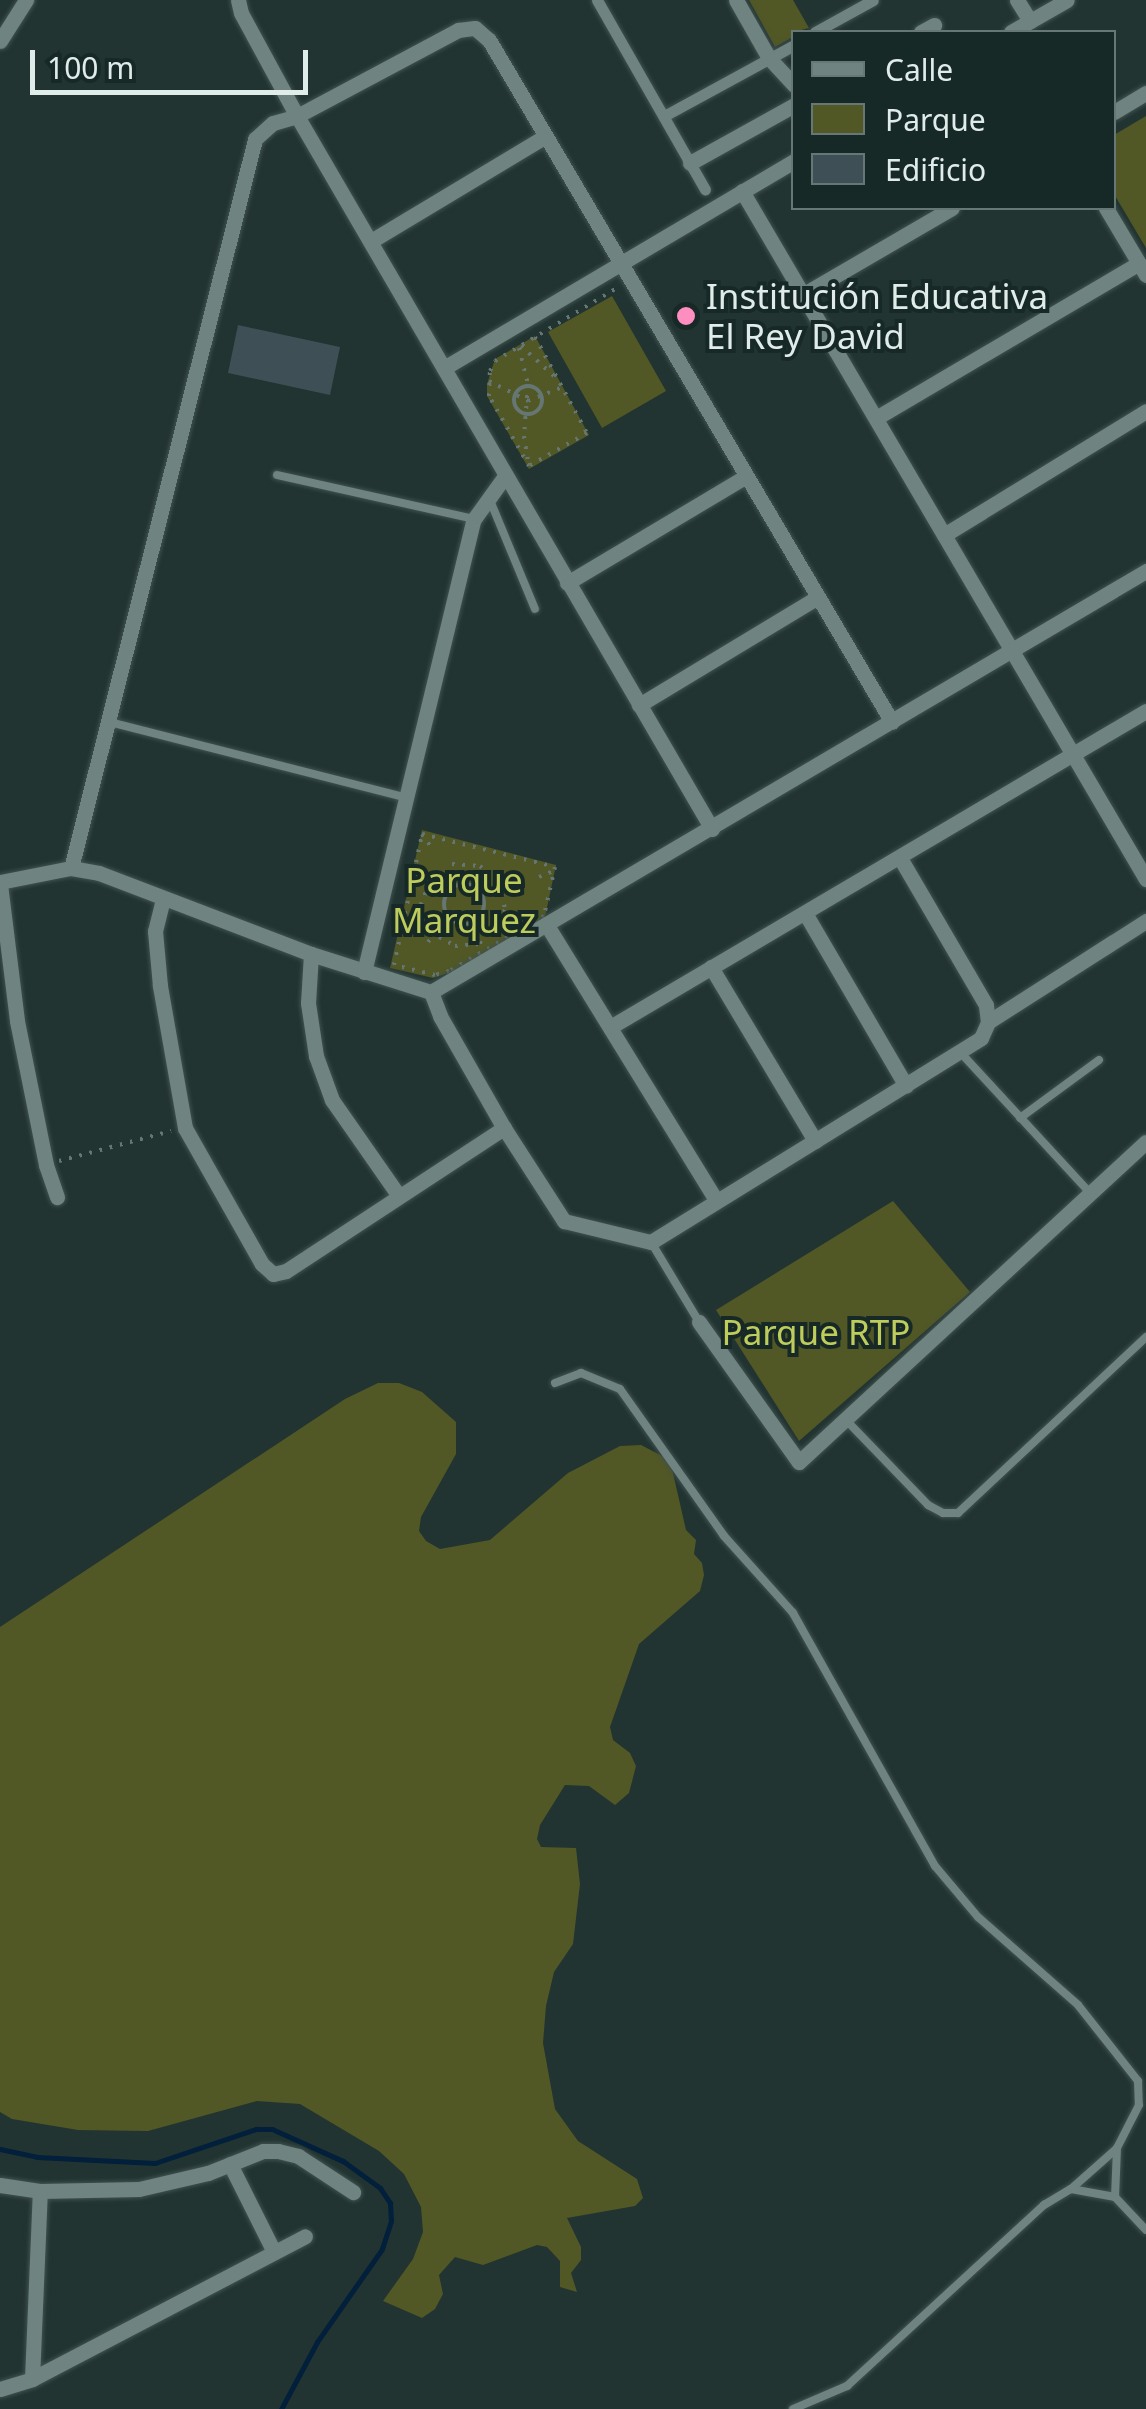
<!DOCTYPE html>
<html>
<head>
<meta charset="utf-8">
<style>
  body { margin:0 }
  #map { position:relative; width:1146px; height:2409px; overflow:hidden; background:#213431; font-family:"Noto Sans",sans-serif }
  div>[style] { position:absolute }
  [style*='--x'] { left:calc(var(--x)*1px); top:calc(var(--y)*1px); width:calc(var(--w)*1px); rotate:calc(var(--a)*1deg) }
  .green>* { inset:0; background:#515825 }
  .stream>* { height:5px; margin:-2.5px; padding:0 2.5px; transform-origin:2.5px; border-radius:2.5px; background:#021f3b }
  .building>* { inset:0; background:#3e5056 }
  .path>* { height:4px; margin-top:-2px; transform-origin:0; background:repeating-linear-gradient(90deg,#657673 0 2.5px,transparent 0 10.5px) }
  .path>.ring { margin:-2px; padding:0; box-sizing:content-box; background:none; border:4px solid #657673; border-radius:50% }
  .roads { filter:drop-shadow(0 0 2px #41514f) drop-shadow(0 0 2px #41514f) }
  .service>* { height:8px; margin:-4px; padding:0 4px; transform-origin:4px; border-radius:4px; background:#6f8480 }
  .pedestrian>* { height:11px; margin:-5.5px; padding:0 5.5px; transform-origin:5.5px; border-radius:5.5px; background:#6f8480 }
  .minor>* { height:15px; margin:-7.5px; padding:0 7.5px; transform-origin:7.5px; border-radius:7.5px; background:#6f8480 }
  .dots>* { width:28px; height:28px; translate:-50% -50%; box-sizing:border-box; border:5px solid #172927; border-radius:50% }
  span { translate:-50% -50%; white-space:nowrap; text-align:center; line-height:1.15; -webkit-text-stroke:8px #172927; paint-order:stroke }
  .poi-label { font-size:35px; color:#e0ecea }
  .left { translate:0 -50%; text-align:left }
  .park-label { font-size:35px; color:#becc5c }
  .legend { position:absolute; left:791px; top:30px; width:325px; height:180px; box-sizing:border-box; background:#172927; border:2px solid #677775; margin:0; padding:12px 18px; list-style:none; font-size:30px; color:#e0ecea }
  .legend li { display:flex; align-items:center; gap:20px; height:50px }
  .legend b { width:50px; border:2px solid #677775 }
  .scale { position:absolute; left:30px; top:50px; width:278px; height:45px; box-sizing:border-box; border:5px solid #e0ecea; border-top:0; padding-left:12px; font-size:30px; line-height:35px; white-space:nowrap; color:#e0ecea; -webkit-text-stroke:8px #172927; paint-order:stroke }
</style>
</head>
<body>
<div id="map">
  <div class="green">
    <div style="clip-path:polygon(749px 0,793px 0,809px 28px,794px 32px,793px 37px,775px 47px)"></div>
    <div style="clip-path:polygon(1146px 116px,1146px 248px,1114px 194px,1114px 135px)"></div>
    <div style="clip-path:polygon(612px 296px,666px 391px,602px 428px,548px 332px)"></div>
    <div style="clip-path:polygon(535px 336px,589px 435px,529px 469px,487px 396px,487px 384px,495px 359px)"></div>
    <div style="clip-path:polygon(422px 830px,556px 865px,545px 917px,457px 970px,433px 978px,390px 968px)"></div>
    <div style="clip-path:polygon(893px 1201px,970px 1292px,799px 1441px,716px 1310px)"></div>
    <div style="clip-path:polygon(378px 1383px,399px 1383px,422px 1392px,456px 1422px,456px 1454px,421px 1517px,419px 1531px,426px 1541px,440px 1549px,490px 1540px,568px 1473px,620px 1446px,641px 1445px,670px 1460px,686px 1530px,696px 1540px,694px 1554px,702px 1563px,704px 1575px,700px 1591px,639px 1644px,610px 1727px,613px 1740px,630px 1753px,636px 1766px,629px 1793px,615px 1805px,589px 1786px,565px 1785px,540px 1825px,537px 1839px,541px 1847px,576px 1848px,580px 1884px,573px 1944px,554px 1972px,546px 2006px,543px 2043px,555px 2109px,578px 2141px,637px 2179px,643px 2198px,635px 2206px,567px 2218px,581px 2247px,581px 2260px,571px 2273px,577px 2292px,560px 2287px,560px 2261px,547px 2247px,537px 2245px,483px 2265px,455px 2257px,439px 2275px,443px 2294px,435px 2309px,422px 2318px,383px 2301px,413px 2259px,423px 2232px,421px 2207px,404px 2174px,379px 2151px,300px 2104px,257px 2101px,148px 2131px,78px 2130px,12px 2119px,0 2112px,0 1627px,345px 1399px)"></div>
  </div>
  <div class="stream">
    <div style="--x:0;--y:2149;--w:38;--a:12"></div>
    <div style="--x:37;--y:2157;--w:118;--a:2.9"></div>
    <div style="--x:155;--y:2163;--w:107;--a:-18.6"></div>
    <div style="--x:256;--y:2129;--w:16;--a:0"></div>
    <div style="--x:272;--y:2129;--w:78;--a:24.3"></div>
    <div style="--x:343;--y:2161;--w:46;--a:36.1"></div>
    <div style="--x:380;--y:2188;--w:18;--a:56"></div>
    <div style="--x:390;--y:2203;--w:18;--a:87"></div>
    <div style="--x:391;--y:2221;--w:29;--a:108"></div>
    <div style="--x:382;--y:2249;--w:113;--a:125"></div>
    <div style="--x:317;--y:2342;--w:76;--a:118.2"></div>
  </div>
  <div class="building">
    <div style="clip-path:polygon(238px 325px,340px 347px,330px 395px,228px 373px)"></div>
  </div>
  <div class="path">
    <div style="--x:535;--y:337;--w:109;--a:61.6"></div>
    <div style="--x:587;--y:433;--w:67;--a:150.4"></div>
    <div style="--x:529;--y:466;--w:81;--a:-119.7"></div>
    <div style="--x:489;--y:396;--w:25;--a:-88"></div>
    <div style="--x:490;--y:371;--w:11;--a:-63"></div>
    <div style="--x:495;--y:361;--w:142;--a:-30.9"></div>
    <div style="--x:521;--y:346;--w:45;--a:42.3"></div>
    <div style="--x:519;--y:348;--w:38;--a:76"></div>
    <div style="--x:528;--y:385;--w:51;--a:94.5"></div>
    <div style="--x:524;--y:436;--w:25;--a:81"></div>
    <div style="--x:489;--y:381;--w:44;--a:27.1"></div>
    <div style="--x:528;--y:401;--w:35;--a:-22"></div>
    <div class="ring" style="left:514px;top:386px;width:24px;height:24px"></div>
    <div style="--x:422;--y:834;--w:137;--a:13.9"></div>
    <div style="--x:555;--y:867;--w:50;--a:102.7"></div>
    <div style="--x:544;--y:916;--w:110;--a:149.9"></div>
    <div style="--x:449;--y:971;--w:15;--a:164"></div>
    <div style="--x:435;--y:975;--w:42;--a:-166.3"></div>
    <div style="--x:394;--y:965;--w:134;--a:-77.9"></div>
    <div style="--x:422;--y:834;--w:19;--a:55"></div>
    <div style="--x:452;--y:864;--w:28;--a:4"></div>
    <div style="--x:480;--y:866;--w:27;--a:42"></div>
    <div style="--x:500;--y:884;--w:26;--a:79"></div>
    <div style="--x:505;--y:910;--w:31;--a:119"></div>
    <div style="--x:433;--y:873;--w:34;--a:111"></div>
    <div style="--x:421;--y:905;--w:28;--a:72"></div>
    <div style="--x:430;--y:932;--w:29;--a:29"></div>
    <div style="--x:455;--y:946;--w:23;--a:-5"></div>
    <div style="--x:446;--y:873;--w:16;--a:63"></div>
    <div style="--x:539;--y:877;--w:15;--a:-23"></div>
    <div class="ring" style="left:444px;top:884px;width:36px;height:36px"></div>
    <div style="--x:482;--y:897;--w:34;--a:-19"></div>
    <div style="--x:470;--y:923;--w:26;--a:62"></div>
    <div style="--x:428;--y:942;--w:32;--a:-51"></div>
    <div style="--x:59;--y:1161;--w:116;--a:-15"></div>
  </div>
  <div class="roads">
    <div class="service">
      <div style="--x:277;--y:475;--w:202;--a:12.6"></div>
      <div style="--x:489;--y:498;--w:120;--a:67.5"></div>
      <div style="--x:106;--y:721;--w:311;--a:14.3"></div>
      <div style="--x:960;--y:1052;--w:190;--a:47.3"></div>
      <div style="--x:1020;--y:1118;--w:98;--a:-36.3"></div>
      <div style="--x:651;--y:1242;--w:93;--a:59"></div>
      <div style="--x:555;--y:1383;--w:28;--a:-21"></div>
      <div style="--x:581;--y:1373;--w:42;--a:22.3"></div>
      <div style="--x:620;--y:1389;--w:180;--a:54.7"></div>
      <div style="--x:724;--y:1536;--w:103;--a:48.1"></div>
      <div style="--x:793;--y:1613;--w:290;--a:60.7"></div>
      <div style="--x:935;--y:1866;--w:67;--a:49.9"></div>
      <div style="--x:978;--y:1917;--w:133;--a:41.3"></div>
      <div style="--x:1078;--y:2005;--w:97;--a:51.7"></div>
      <div style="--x:1138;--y:2081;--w:24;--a:88"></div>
      <div style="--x:1139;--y:2105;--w:48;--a:117.1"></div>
      <div style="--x:1117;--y:2148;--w:49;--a:92.3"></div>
      <div style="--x:845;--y:1419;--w:120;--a:46"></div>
      <div style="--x:928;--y:1505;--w:17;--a:28"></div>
      <div style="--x:943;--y:1513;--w:15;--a:0"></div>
      <div style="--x:958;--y:1513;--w:258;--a:-43.1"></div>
      <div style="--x:1071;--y:2189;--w:60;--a:-41.6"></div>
      <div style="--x:793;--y:2409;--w:59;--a:-23.1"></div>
      <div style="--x:847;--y:2386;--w:268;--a:-42.6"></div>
      <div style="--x:1044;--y:2205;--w:31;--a:-31"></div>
      <div style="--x:1071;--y:2189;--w:45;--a:10.3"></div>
      <div style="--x:1115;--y:2197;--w:45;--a:46.8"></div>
    </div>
    <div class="pedestrian">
      <div style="--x:597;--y:0;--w:218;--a:60.3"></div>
      <div style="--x:815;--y:32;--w:66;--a:-28.9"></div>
      <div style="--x:664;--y:116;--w:148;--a:-28.6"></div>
    </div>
    <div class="minor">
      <div style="--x:238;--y:0;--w:13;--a:77"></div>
      <div style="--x:241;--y:13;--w:117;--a:61.5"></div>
      <div style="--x:297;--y:116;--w:825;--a:59.8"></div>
      <div style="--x:736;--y:0;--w:67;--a:60.4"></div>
      <div style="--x:769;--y:58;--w:37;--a:47"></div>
      <div style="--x:1017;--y:0;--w:25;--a:58"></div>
      <div style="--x:921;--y:32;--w:15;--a:-28"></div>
      <div style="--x:1011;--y:32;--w:64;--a:-29.7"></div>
      <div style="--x:0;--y:41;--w:49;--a:-57.6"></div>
      <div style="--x:1114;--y:112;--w:37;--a:-31"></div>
      <div style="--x:690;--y:163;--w:119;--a:-29.1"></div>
      <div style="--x:742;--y:191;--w:798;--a:59.58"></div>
      <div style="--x:1106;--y:208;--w:78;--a:59.2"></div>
      <div style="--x:371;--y:241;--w:202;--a:-31"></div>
      <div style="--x:804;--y:294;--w:171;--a:-30.2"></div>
      <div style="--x:444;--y:368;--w:407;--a:-30.6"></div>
      <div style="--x:876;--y:418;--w:305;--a:-30.5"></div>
      <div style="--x:944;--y:535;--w:237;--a:-31.5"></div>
      <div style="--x:567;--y:583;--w:207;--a:-30.8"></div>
      <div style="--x:639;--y:705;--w:209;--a:-31.1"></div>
      <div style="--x:71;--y:868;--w:752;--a:-75.83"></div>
      <div style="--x:255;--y:139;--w:24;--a:-42"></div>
      <div style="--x:273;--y:123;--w:25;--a:-16"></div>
      <div style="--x:297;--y:116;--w:183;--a:-28.1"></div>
      <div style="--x:458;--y:30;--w:17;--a:-7"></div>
      <div style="--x:475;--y:28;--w:18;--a:41"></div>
      <div style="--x:489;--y:40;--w:792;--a:59.42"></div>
      <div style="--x:0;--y:882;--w:72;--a:-11.2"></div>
      <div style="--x:71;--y:868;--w:28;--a:10"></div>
      <div style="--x:99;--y:873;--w:227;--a:20.9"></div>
      <div style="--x:311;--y:954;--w:126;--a:17.6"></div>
      <div style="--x:431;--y:992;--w:830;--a:-30.49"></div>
      <div style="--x:0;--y:884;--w:138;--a:82.9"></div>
      <div style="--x:17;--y:1021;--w:147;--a:78.6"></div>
      <div style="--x:46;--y:1165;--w:34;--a:71"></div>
      <div style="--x:163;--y:899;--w:33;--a:104"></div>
      <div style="--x:155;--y:931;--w:55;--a:84.8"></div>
      <div style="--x:160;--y:986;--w:144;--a:80"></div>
      <div style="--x:185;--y:1128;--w:156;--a:60.5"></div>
      <div style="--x:262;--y:1264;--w:15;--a:42"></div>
      <div style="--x:273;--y:1274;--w:13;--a:-13"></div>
      <div style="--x:286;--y:1271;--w:261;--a:-33.3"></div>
      <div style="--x:805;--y:913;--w:200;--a:59.7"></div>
      <div style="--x:548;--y:927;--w:321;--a:58.4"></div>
      <div style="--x:311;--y:954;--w:49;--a:93.5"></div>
      <div style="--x:308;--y:1003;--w:54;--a:81.4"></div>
      <div style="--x:316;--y:1056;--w:47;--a:70"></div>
      <div style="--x:332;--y:1100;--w:117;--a:55.1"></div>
      <div style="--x:711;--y:967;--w:203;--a:59.1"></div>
      <div style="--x:364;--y:972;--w:466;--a:-76.4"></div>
      <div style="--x:474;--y:519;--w:53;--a:-54.2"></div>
      <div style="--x:431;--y:992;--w:26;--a:69"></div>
      <div style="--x:440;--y:1016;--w:129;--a:60.3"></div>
      <div style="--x:504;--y:1128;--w:111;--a:57.2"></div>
      <div style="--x:564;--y:1221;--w:89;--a:13.6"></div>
      <div style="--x:651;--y:1242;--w:388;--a:-31.7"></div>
      <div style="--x:981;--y:1038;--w:17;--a:-66"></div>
      <div style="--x:988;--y:1022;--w:17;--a:-97"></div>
      <div style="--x:986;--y:1005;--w:170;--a:-120.3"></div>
      <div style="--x:988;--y:1022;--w:188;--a:-32.6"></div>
      <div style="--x:612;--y:1026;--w:620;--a:-30.54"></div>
      <div style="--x:699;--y:1322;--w:172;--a:54.5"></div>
      <div style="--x:799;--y:1462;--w:472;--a:-42.7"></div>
      <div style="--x:230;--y:2164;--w:98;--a:63.4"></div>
      <div style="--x:0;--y:2185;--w:40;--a:8.5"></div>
      <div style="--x:40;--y:2191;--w:99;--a:-1.2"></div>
      <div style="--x:139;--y:2189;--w:71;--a:-13.1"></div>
      <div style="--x:208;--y:2173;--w:59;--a:-21.8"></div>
      <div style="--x:263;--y:2151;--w:15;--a:0"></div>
      <div style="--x:278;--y:2151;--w:21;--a:14"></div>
      <div style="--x:298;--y:2156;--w:66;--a:33.2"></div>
      <div style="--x:32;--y:2379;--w:188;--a:-87.6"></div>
      <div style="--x:0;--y:2389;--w:34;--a:-17"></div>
      <div style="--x:32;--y:2379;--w:308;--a:-27.6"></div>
    </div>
  </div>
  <div class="dots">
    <div style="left:686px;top:316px;background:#fd8ebf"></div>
  </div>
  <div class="poi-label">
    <span class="left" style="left:706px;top:316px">Institución Educativa<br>El Rey David</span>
  </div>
  <div class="park-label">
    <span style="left:464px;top:900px">Parque<br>Marquez</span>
    <span style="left:816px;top:1332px">Parque RTP</span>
  </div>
  <ul class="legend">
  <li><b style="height:12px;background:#6f8480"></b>Calle</li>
  <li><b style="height:28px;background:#515825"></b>Parque</li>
  <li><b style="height:28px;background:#3e5056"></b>Edificio</li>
  </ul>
  <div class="scale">100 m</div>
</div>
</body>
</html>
